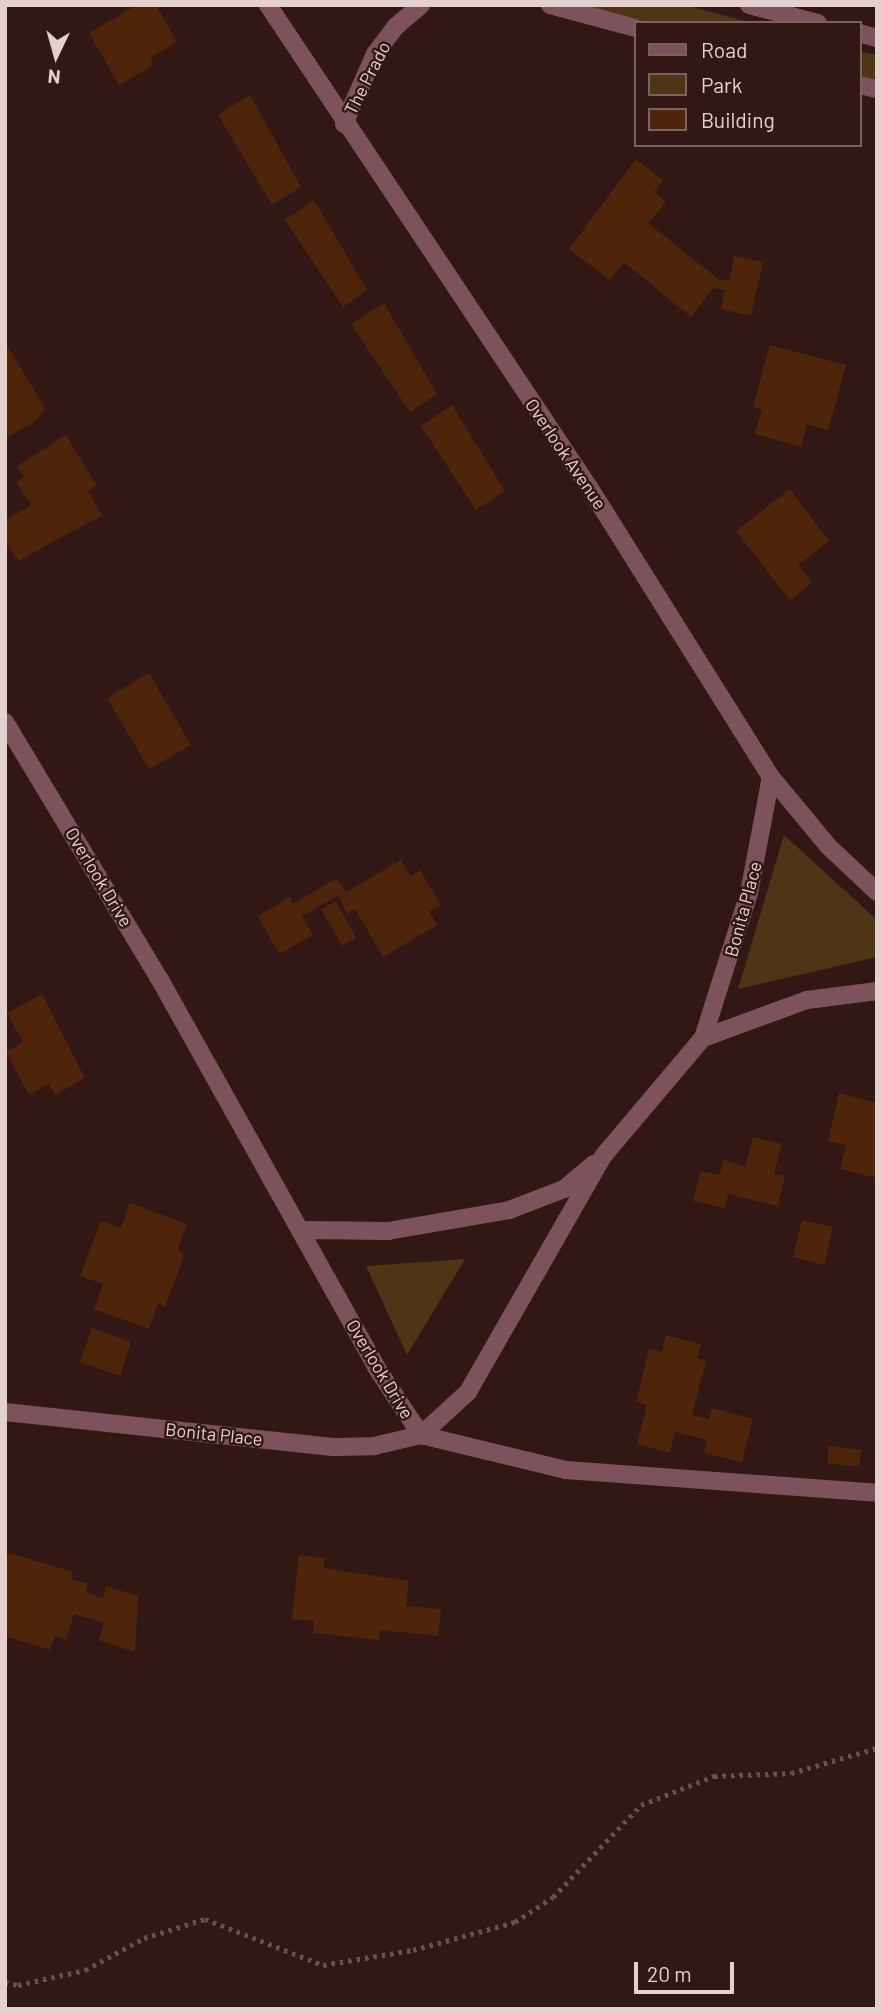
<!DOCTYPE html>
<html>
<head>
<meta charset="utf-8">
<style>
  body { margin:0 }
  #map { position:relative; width:882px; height:2014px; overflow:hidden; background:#321815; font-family:Barlow,sans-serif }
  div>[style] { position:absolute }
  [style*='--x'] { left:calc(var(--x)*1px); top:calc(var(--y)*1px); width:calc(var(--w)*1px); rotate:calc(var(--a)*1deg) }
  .green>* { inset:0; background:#4d3515 }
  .building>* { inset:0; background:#4e240a }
  .path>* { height:4.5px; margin-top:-2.25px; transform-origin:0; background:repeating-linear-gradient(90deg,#69514e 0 3.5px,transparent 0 8.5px) }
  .minor>* { height:18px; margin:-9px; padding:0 9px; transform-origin:9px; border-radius:9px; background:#7d525d }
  span { translate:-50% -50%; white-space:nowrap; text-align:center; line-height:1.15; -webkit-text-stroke:5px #321815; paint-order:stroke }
  .street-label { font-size:18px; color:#e4d1ce }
  .frame { position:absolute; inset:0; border:7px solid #e4d1ce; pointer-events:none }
  .legend { position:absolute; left:634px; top:21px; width:228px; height:126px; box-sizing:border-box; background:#321815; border:2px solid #79625f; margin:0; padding:9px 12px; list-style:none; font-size:21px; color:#e4d1ce }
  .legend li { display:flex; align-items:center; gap:14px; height:35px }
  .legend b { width:35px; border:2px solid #79625f }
  .north { position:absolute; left:21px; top:21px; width:70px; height:70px; -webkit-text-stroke:5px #321815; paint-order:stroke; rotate:185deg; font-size:19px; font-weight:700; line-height:28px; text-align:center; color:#e4d1ce }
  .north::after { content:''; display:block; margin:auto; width:24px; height:32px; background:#e4d1ce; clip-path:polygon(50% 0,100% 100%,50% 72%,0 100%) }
  .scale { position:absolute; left:634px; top:1962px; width:100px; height:32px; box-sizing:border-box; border:4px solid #e4d1ce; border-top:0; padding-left:9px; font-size:21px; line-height:24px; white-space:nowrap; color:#e4d1ce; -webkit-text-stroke:5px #321815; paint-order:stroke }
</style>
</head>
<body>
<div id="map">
  <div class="green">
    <div style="clip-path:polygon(576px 5px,685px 5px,752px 23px,645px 23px)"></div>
    <div style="clip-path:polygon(859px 51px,877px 55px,877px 81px,859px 77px)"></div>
    <div style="clip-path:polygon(784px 835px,877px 920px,877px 957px,738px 989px)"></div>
    <div style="clip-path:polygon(465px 1259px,407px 1355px,366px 1266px)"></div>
  </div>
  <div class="building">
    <div style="clip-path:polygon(137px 5px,156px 5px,177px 42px,150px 58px,154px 65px,119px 85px,89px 33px)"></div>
    <div style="clip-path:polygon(250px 95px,301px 187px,272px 205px,218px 115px)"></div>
    <div style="clip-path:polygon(636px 159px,663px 180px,654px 192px,666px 202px,648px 223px,718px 279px,729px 281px,734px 256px,763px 262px,751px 316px,721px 309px,725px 290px,713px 288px,691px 317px,624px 262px,610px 280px,569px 249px)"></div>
    <div style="clip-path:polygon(314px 200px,367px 290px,343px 307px,285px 220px)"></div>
    <div style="clip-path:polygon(384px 303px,437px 394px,410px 412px,351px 324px)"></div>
    <div style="clip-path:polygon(5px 342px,45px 408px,38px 419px,5px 439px)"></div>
    <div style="clip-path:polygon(770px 345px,846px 365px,828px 430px,807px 424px,801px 447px,755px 434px,762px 410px,753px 407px)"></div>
    <div style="clip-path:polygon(452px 405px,505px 491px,476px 510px,421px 426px)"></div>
    <div style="clip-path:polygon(66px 435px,97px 486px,88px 491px,102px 515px,18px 561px,5px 541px,5px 521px,31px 505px,16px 482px,24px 477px,17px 466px)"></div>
    <div style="clip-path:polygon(790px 489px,829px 541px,798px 565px,812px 583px,790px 600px,736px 531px)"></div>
    <div style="clip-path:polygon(149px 673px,191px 745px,149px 769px,107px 698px)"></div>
    <div style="clip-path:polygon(401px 860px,410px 876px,420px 870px,441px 905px,429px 911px,437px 925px,383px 957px,355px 909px,347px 913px,338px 896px,302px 916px,313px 935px,279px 954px,258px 916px,290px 897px,293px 904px,337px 878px,346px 892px)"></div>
    <div style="clip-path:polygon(336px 901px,356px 938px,342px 946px,321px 909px)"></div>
    <div style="clip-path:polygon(42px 994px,85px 1078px,55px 1095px,49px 1084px,29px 1095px,6px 1052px,23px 1042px,7px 1013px)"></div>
    <div style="clip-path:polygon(839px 1093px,877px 1103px,877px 1178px,840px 1169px,846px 1145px,828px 1141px)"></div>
    <div style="clip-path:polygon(753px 1137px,782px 1144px,774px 1174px,785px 1176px,778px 1206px,728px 1194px,725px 1208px,693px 1201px,701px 1171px,720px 1175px,723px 1160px,745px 1166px)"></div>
    <div style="clip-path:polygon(130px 1203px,187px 1224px,178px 1248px,184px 1256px,165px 1307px,158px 1304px,149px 1329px,94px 1309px,103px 1284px,80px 1276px,101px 1221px,121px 1228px)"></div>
    <div style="clip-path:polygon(802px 1220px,833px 1227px,824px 1265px,793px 1257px)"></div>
    <div style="clip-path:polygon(92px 1328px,131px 1342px,120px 1376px,80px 1362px)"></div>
    <div style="clip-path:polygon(666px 1335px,701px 1344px,697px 1358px,706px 1361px,692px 1415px,709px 1419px,712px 1408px,753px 1419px,742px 1462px,704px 1453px,707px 1440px,675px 1432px,670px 1453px,637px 1444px,647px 1405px,636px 1402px,649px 1349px,662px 1352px)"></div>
    <div style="clip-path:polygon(829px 1446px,861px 1450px,859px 1467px,827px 1463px)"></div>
    <div style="clip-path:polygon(9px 1553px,73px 1572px,71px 1579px,88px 1584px,86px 1592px,103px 1598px,106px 1586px,138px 1596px,135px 1652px,99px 1640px,104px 1623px,74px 1614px,66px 1640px,55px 1636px,50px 1650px,5px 1636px,5px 1561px)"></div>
    <div style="clip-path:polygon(299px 1555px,325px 1558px,324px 1568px,409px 1581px,406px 1606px,441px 1609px,438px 1636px,380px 1630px,379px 1640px,313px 1633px,314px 1621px,292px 1619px)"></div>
  </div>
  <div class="path">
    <div style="--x:5;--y:1982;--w:13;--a:13"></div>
    <div style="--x:18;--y:1985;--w:69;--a:-12.6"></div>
    <div style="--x:85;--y:1970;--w:67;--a:-28.5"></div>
    <div style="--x:144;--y:1938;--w:64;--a:-17.3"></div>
    <div style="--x:205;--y:1919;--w:127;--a:21.3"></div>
    <div style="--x:323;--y:1965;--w:91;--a:-9.5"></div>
    <div style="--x:413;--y:1950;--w:106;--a:-15.4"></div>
    <div style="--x:515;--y:1922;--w:45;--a:-33.3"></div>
    <div style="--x:553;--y:1897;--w:127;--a:-46.3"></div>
    <div style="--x:641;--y:1805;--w:79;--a:-21.7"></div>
    <div style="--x:714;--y:1776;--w:77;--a:-2.2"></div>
    <div style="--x:791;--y:1773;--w:90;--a:-16.2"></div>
  </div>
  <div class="minor">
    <div style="--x:268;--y:5;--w:579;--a:56.34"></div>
    <div style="--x:589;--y:487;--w:342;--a:57.9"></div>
    <div style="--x:771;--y:777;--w:89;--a:50.4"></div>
    <div style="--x:828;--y:846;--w:67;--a:43.2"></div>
    <div style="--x:550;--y:5;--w:88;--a:15.1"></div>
    <div style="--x:749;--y:5;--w:71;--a:14.6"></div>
    <div style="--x:859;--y:33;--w:19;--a:16"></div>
    <div style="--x:859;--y:85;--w:18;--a:13"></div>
    <div style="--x:344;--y:124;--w:77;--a:-66.1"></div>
    <div style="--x:375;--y:54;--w:34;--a:-53"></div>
    <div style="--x:395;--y:27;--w:34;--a:-40"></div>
    <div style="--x:5;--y:722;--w:299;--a:59"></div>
    <div style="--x:159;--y:978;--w:445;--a:60.8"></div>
    <div style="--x:376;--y:1367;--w:82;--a:56.5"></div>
    <div style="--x:703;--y:1038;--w:152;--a:-72.4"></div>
    <div style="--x:749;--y:893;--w:118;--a:-79.3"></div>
    <div style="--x:301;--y:1230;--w:87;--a:0.7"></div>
    <div style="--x:388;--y:1231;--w:123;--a:-9.8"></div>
    <div style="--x:509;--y:1210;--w:59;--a:-20.9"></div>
    <div style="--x:564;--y:1189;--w:39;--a:-40"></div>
    <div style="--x:5;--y:1412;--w:332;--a:6.1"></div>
    <div style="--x:335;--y:1447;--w:39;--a:-1"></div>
    <div style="--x:374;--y:1446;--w:48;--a:-13.2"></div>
    <div style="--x:421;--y:1435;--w:149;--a:13.6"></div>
    <div style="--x:566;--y:1470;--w:312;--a:4.2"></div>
    <div style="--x:421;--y:1435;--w:64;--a:-42.5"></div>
    <div style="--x:468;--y:1392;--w:273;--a:-60.2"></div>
    <div style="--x:604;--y:1155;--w:153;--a:-49.8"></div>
    <div style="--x:703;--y:1038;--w:111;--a:-20.1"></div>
    <div style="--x:807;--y:1000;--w:71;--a:-7.3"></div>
  </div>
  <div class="street-label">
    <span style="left:367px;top:78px;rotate:-63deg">The Prado</span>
    <span style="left:566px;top:454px;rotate:56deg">Overlook Avenue</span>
    <span style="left:99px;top:877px;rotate:59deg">Overlook Drive</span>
    <span style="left:743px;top:909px;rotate:-75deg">Bonita Place</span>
    <span style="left:380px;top:1369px;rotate:59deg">Overlook Drive</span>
    <span style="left:214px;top:1434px;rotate:6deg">Bonita Place</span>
  </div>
  <div class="frame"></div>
  <ul class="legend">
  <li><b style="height:9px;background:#7d525d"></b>Road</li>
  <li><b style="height:19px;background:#4d3515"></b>Park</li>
  <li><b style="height:19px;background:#4e240a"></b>Building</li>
  </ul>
  <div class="north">N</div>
  <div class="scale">20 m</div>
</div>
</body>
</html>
